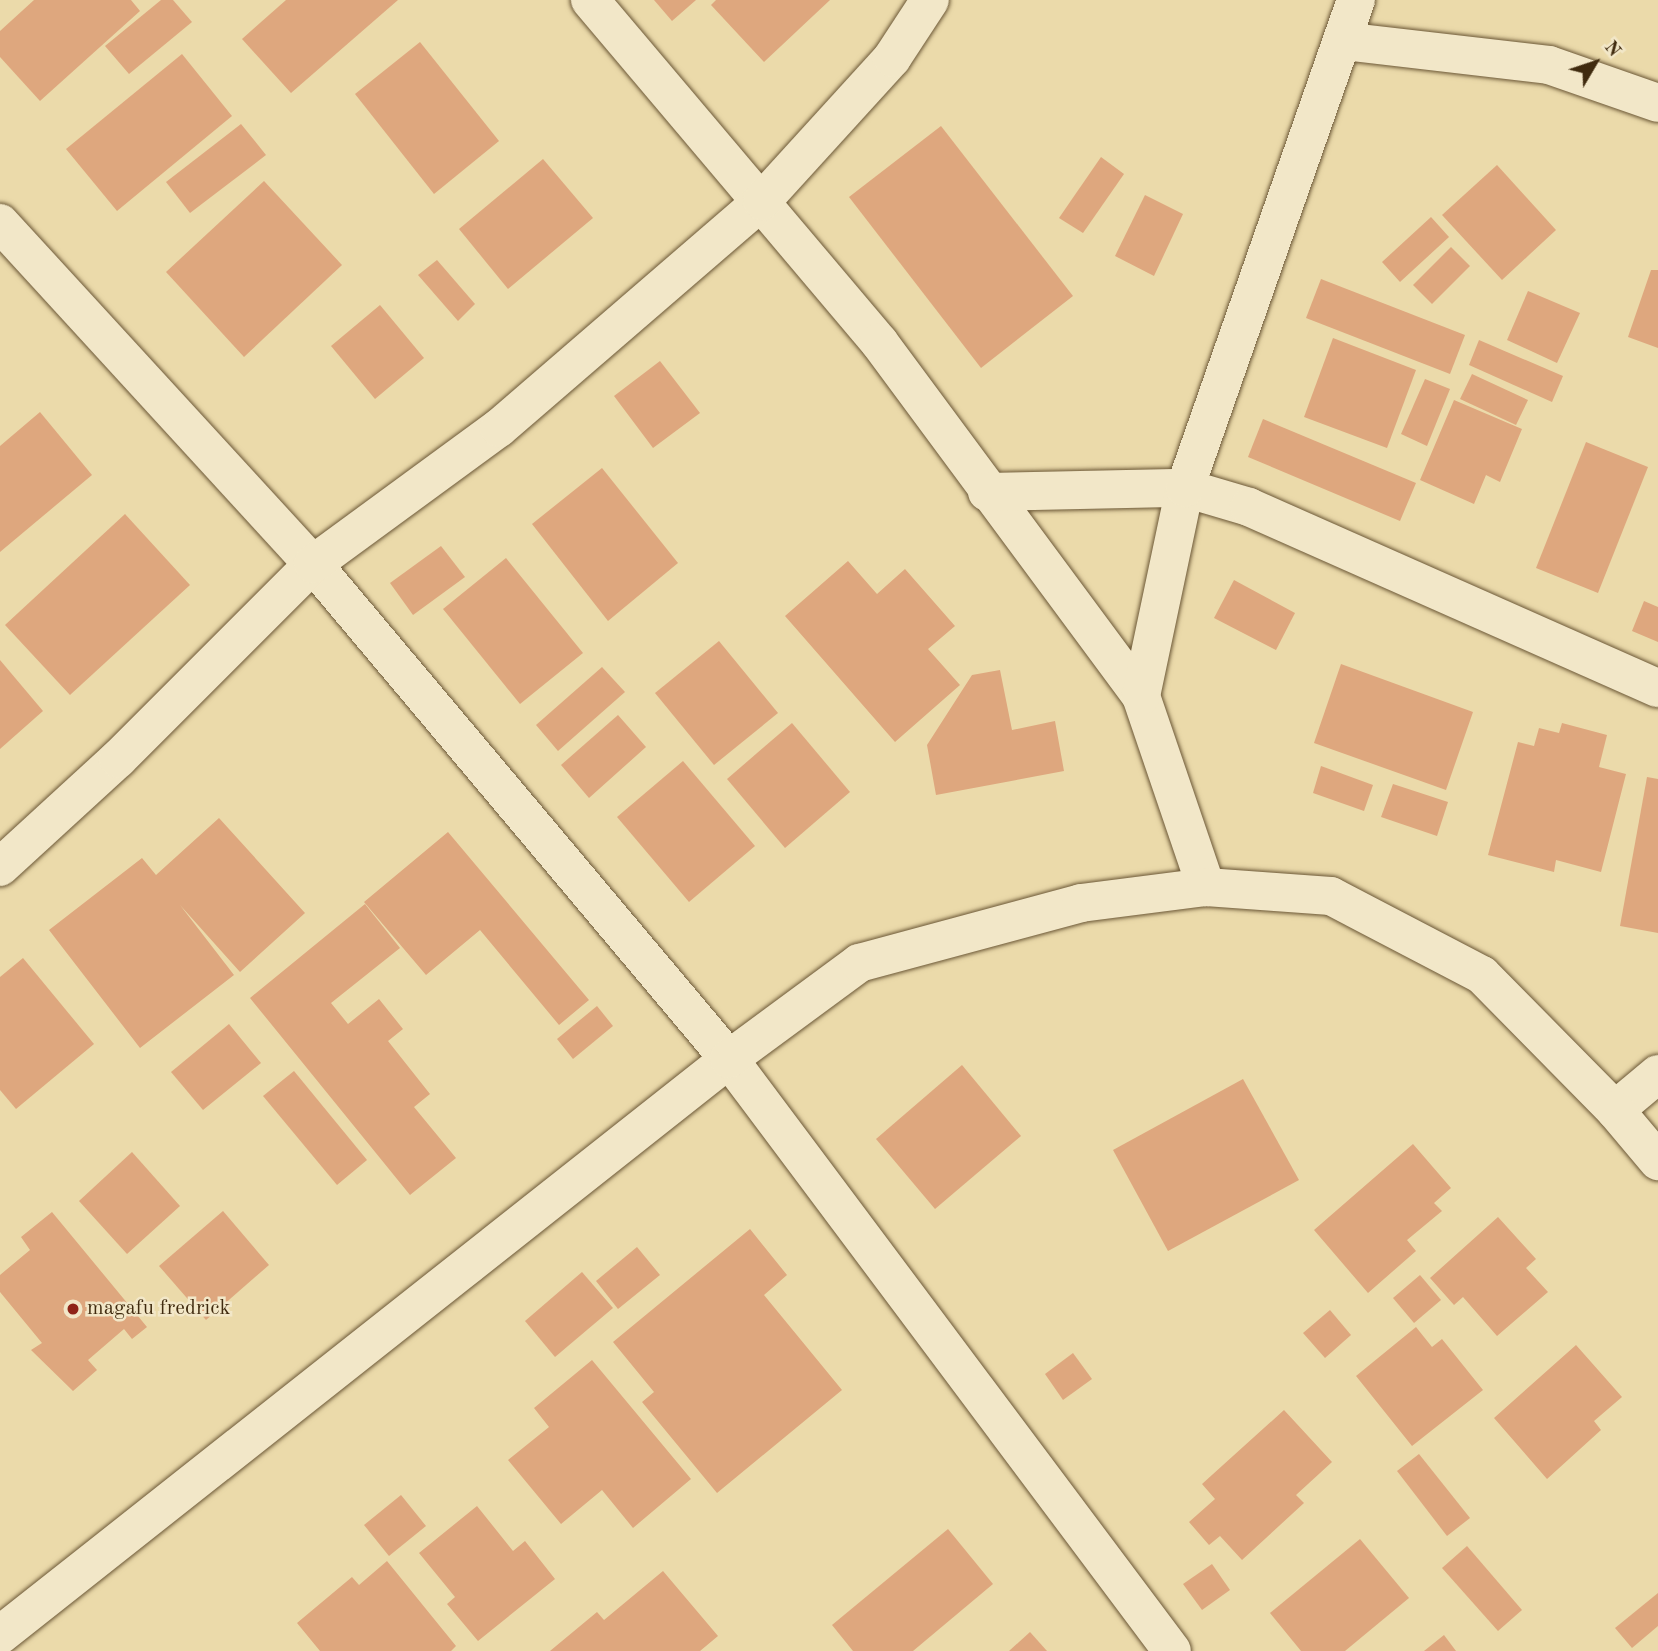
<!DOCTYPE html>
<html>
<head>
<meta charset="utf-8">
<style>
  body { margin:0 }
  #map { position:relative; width:1658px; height:1651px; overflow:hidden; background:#ebdaaa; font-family:"Old Standard TT",serif }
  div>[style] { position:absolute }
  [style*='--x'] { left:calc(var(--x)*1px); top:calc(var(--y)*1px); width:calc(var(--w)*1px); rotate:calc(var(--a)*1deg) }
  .building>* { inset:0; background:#dea77e }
  .roads { filter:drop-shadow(0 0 2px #6b5736) drop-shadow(0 0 2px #6b5736) }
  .minor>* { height:38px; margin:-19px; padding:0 19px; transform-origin:19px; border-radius:19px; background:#f2e7c8 }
  .dots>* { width:19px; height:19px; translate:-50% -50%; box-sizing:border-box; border:4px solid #f2e7c8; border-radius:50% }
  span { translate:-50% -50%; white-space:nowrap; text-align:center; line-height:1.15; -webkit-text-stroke:5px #f2e7c8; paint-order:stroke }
  .poi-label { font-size:21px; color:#402b0f }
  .left { translate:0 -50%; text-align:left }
  .north { position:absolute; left:1560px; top:28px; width:70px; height:70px; -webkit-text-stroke:5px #f2e7c8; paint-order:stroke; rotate:51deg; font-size:19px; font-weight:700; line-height:28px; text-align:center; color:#402b0f }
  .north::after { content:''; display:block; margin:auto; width:24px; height:32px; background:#402b0f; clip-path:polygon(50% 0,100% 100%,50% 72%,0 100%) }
</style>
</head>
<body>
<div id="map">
  <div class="building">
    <div style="clip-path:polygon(34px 0,131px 0,140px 11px,40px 101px,0 57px,0 31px)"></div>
    <div style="clip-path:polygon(161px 0,173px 0,192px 22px,129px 74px,105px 46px)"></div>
    <div style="clip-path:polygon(286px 0,398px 0,291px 93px,242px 39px)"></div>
    <div style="clip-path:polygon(654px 0,696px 0,672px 21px)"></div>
    <div style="clip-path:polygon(716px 0,830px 0,764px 62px,711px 5px)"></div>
    <div style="clip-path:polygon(420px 42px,499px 141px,434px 194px,355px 94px)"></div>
    <div style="clip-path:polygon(182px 54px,232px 116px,117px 211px,66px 149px)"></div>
    <div style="clip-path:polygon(241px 124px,266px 155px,190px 213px,166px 182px)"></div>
    <div style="clip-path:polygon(941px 126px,1073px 296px,981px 368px,849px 197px)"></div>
    <div style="clip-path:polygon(1101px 157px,1124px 174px,1083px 233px,1059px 218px)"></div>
    <div style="clip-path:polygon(543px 159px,593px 218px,508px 289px,459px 229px)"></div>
    <div style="clip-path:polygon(1497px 165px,1556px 230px,1502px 280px,1442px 215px)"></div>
    <div style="clip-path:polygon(264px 181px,342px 265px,244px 357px,166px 272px)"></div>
    <div style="clip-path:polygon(1145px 195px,1183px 214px,1154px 276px,1115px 256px)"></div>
    <div style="clip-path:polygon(1431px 217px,1449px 237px,1400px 282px,1382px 262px)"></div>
    <div style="clip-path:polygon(1451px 247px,1470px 266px,1432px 304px,1413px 285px)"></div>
    <div style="clip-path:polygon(437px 260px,475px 304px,458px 321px,418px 275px)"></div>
    <div style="clip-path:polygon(1651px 270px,1658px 270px,1658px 348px,1628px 337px)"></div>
    <div style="clip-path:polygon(1321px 279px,1465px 335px,1450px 374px,1306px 318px)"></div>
    <div style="clip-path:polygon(1528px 291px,1580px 313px,1557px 363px,1507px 340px)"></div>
    <div style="clip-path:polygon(380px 305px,424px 358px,375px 399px,331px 346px)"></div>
    <div style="clip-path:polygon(1333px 338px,1416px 370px,1387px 448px,1304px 417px)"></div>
    <div style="clip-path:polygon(1479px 340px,1563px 376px,1552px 402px,1469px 365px)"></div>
    <div style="clip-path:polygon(660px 361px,700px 413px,653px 448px,614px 396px)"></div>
    <div style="clip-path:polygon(1472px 374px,1528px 400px,1516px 425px,1460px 399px)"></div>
    <div style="clip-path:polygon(1425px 379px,1450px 389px,1427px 446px,1401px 434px)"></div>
    <div style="clip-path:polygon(1454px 400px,1522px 429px,1500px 482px,1486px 475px,1474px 504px,1420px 480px)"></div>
    <div style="clip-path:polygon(40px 412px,92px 475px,0 552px,0 446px)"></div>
    <div style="clip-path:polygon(1263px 419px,1416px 483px,1400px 521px,1248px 457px)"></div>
    <div style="clip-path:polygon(1586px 442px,1648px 467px,1598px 593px,1536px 568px)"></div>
    <div style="clip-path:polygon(602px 468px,678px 563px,608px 621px,532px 524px)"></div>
    <div style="clip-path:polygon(125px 514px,190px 585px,70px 695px,5px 625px)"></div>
    <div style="clip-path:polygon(441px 546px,465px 577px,413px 615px,390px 583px)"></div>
    <div style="clip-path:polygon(506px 558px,583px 653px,520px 704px,443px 609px)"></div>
    <div style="clip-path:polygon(848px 561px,877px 594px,905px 569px,955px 626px,928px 649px,960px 685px,895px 742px,785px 616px)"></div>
    <div style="clip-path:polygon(1234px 580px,1295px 613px,1276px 650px,1214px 618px)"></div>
    <div style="clip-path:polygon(1644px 601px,1658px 607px,1658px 642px,1632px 631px)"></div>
    <div style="clip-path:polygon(719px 641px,778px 713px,714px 765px,655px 693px)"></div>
    <div style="clip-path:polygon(0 660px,43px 711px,0 749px)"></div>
    <div style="clip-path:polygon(1341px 664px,1473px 712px,1446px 790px,1314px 743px)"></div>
    <div style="clip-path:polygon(602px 667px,625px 692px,558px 751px,536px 725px)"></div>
    <div style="clip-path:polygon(1000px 670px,1012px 730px,1055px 721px,1064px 771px,936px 795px,927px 745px,972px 675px)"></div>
    <div style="clip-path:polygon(618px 715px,646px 747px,589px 798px,561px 765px)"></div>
    <div style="clip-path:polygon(792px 723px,850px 792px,785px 848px,727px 779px)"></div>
    <div style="clip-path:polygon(1562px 723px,1607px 735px,1599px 767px,1626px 774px,1601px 872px,1556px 860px,1554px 872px,1488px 855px,1518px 742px,1534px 746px,1539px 728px,1559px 733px)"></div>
    <div style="clip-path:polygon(683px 761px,755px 846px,689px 902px,617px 817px)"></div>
    <div style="clip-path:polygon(1321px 766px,1373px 785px,1364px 811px,1313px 793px)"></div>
    <div style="clip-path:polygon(1647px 777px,1658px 779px,1658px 933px,1620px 926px)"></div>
    <div style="clip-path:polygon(1393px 784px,1448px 802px,1437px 836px,1381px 817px)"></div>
    <div style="clip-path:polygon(219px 818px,305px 913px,240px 972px,180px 905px,234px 975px,140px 1048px,49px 930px,142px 858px,156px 875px)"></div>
    <div style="clip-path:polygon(448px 832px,589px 1000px,559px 1025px,480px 930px,426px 975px,364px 902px)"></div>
    <div style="clip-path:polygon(365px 904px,400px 948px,331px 1003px,348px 1024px,379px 999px,403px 1029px,388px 1041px,430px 1094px,414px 1107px,456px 1158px,410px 1195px,250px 998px)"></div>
    <div style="clip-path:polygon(23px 958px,94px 1044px,16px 1109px,0 1090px,0 977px)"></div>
    <div style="clip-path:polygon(597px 1006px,613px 1026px,573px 1059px,557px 1039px)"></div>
    <div style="clip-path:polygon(229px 1024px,261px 1063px,203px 1110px,171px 1072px)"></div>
    <div style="clip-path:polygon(962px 1065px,1021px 1136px,935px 1209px,876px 1139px)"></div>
    <div style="clip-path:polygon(294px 1071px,367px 1160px,337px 1185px,263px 1096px)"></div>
    <div style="clip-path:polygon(1243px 1079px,1299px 1180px,1168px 1251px,1113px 1150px)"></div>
    <div style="clip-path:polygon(1413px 1144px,1451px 1188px,1434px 1203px,1442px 1211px,1407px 1240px,1416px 1251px,1368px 1293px,1314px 1230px)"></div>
    <div style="clip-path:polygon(132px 1152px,180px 1206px,127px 1254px,79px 1201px)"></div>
    <div style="clip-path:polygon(223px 1211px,269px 1265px,206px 1320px,159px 1266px)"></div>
    <div style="clip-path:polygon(52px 1212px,147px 1327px,132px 1339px,124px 1329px,88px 1360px,97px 1370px,73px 1391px,31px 1350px,42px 1343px,0 1292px,0 1275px,30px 1250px,21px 1237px)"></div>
    <div style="clip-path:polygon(1498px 1217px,1536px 1259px,1526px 1268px,1548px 1292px,1497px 1336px,1463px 1297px,1454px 1305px,1430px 1278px)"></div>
    <div style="clip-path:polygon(750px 1229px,787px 1275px,764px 1295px,842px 1390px,717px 1493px,642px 1402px,654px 1392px,613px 1342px)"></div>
    <div style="clip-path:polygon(637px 1247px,660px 1275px,618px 1309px,596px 1281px)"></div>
    <div style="clip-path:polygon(582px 1272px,613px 1308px,555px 1357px,525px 1321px)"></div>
    <div style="clip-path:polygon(1420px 1275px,1441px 1300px,1414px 1323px,1393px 1298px)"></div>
    <div style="clip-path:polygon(1330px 1310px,1351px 1335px,1325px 1358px,1303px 1333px)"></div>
    <div style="clip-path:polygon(1416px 1327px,1432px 1347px,1442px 1339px,1483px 1390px,1412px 1446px,1356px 1376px)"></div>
    <div style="clip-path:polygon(1576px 1345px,1622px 1397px,1594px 1421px,1601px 1430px,1547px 1479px,1494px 1418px)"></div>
    <div style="clip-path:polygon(1073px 1353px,1092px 1379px,1063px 1400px,1045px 1374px)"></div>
    <div style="clip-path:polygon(592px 1360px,691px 1479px,633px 1528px,602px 1490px,561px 1524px,508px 1460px,549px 1427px,534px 1408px)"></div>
    <div style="clip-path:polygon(1284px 1410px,1332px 1462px,1296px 1495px,1304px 1503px,1242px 1560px,1220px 1536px,1209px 1545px,1189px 1522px,1215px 1499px,1202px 1484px)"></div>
    <div style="clip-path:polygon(1419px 1454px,1470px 1518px,1447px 1536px,1397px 1471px)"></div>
    <div style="clip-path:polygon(401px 1495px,426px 1526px,389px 1556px,364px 1525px)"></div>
    <div style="clip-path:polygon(477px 1506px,513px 1551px,525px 1541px,555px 1579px,478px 1641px,447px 1604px,455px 1597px,419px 1553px)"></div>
    <div style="clip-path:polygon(948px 1529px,993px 1584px,913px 1651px,853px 1651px,832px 1625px)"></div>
    <div style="clip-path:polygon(1360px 1539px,1409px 1598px,1345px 1651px,1301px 1651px,1270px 1613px)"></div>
    <div style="clip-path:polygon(1467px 1546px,1522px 1610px,1498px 1631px,1442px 1568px)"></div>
    <div style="clip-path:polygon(387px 1561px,456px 1646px,451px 1651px,320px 1651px,297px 1623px,352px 1577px,359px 1585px)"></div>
    <div style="clip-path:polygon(1212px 1564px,1230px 1590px,1202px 1610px,1183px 1584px)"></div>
    <div style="clip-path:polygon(663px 1571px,718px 1636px,700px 1651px,550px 1651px,597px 1612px,604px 1620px)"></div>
    <div style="clip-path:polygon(1658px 1593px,1658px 1626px,1632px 1648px,1615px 1628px)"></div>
    <div style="clip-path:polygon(1030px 1632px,1047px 1651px,1009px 1651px)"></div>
    <div style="clip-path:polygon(1444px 1635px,1456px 1651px,1424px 1651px)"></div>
  </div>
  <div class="roads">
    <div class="minor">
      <div style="--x:590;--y:0;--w:448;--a:49.8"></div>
      <div style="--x:879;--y:342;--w:440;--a:53.5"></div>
      <div style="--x:1141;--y:696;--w:202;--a:71.2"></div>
      <div style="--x:1343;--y:41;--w:207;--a:6.6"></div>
      <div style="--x:1549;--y:65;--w:115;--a:19.2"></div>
      <div style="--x:0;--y:223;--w:463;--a:47.5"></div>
      <div style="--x:313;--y:564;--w:647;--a:49.96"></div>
      <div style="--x:729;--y:1059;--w:739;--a:53.19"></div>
      <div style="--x:987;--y:492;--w:198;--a:-1.2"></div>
      <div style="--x:1185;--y:488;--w:67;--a:16.5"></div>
      <div style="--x:1249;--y:507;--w:447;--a:23.9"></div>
      <div style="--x:1141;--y:696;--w:213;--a:-78.1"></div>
      <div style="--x:1185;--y:488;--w:517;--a:-70.69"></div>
      <div style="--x:0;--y:867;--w:160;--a:-42.5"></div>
      <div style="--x:118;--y:759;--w:276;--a:-45"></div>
      <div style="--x:313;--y:564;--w:230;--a:-36.2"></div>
      <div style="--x:499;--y:428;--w:347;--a:-40.8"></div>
      <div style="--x:762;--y:201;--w:193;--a:-47.7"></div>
      <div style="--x:892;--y:58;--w:69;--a:-56.8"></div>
      <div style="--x:1615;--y:1110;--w:56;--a:-39.9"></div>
      <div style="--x:0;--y:1635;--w:929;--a:-38.31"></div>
      <div style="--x:729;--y:1059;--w:162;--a:-36.4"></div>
      <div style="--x:859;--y:963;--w:230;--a:-15.1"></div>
      <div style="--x:1081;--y:903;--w:126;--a:-7.3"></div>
      <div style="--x:1206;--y:887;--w:125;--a:4.1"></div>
      <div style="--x:1331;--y:896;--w:170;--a:27.6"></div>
      <div style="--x:1482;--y:975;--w:190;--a:45.4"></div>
      <div style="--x:1615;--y:1110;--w:67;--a:49.9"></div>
    </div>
  </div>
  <div class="dots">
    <div style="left:73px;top:1309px;background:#8f2418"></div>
  </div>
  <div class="poi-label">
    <span class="left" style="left:87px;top:1309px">magafu fredrick</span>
  </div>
  <div class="north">N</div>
</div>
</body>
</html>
